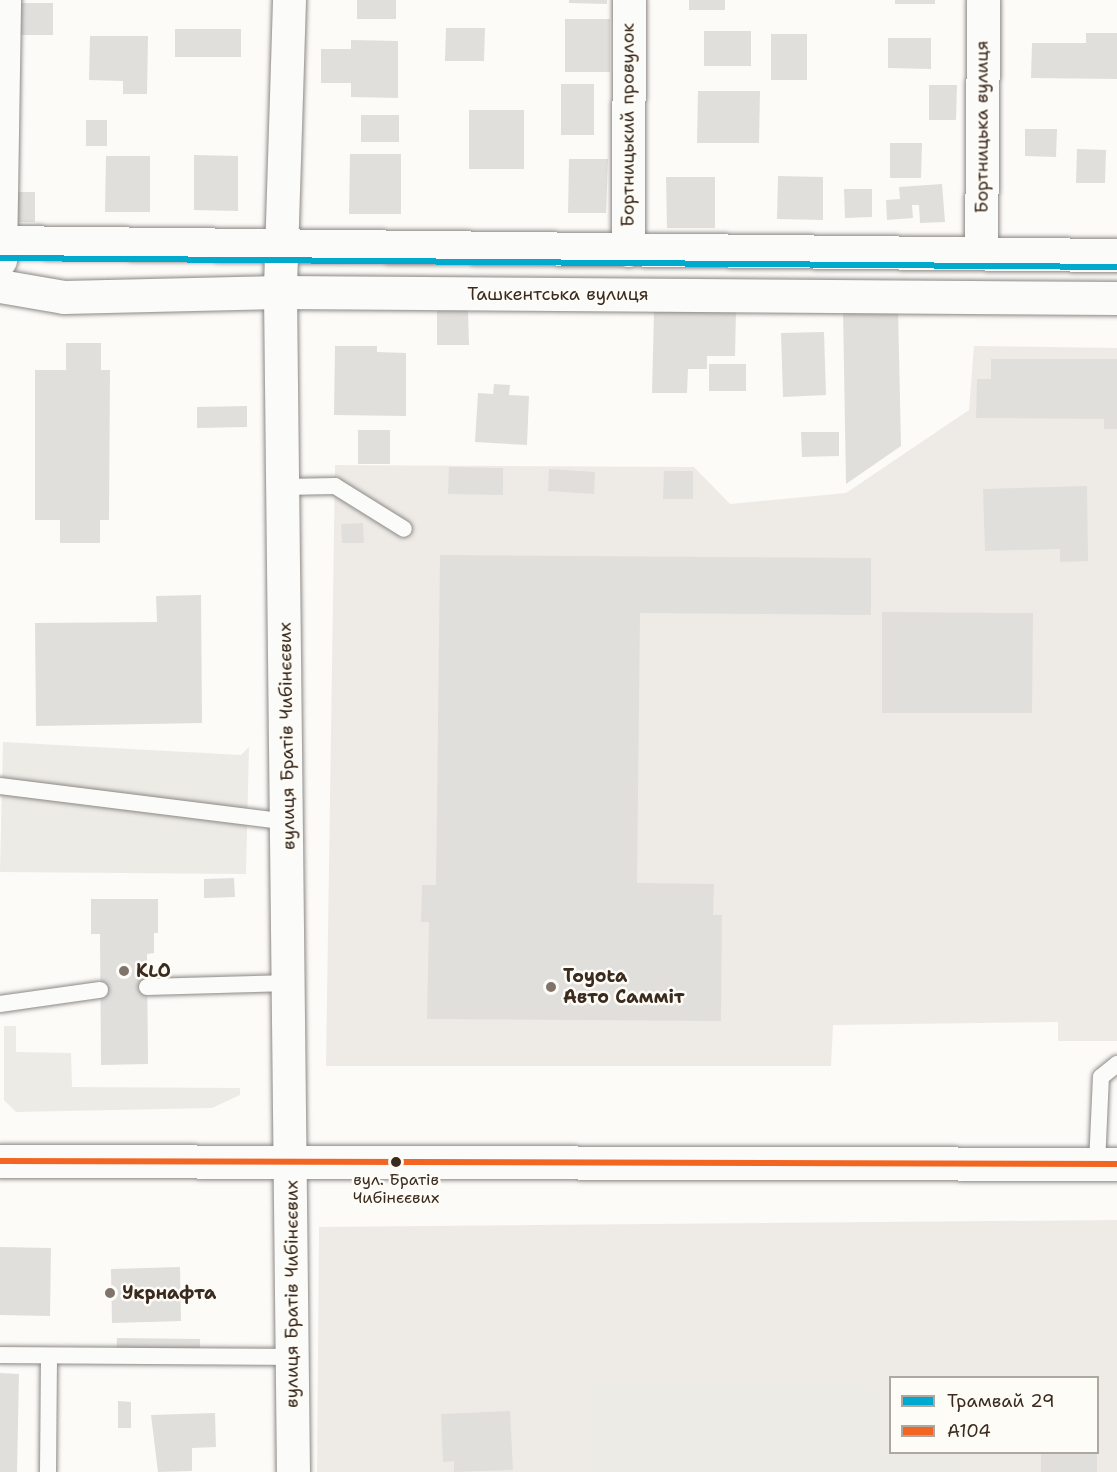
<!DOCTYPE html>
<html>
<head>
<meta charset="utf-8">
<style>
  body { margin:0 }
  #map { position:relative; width:1117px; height:1472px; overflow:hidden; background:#fcfbf8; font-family:"Shantell Sans",sans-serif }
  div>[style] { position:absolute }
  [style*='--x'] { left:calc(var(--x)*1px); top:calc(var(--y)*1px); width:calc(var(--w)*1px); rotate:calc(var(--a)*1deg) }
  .built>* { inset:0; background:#eeebe7 }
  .green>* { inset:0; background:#edebe6 }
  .building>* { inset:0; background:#e0dfdc }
  .roads { filter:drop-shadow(0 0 2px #8d8985) drop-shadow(0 0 2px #8d8985) }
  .service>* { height:16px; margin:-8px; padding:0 8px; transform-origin:8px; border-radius:8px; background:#fbfbf9 }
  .minor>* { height:33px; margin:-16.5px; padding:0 16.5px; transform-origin:16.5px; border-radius:16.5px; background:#fbfbf9 }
  .primary>* { height:33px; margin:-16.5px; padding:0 16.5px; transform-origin:16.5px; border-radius:16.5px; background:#fbfbf9 }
  .bus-1>* { height:6px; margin:-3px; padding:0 3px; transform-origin:3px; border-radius:3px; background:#f26522 }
  .tram-1>* { height:6px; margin:-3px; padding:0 3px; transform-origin:3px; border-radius:3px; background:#00a9ce }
  .dots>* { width:16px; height:16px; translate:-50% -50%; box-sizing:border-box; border:3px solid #fdfcf7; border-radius:50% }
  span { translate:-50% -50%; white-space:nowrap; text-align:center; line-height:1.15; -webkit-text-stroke:5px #fdfcf7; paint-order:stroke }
  .bus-label { font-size:16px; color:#3b2a1e }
  .street-label { font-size:18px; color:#3b2a1e }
  .poi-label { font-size:18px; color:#3b2a1e; font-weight:700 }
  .left { translate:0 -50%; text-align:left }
  .legend { position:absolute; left:889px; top:1376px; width:210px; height:78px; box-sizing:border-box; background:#fdfcf7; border:2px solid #afa8a0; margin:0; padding:8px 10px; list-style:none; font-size:18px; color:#3b2a1e }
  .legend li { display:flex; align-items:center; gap:12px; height:30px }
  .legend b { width:30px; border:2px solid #afa8a0 }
</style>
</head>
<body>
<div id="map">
  <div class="built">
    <div style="clip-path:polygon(974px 346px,1117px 348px,1117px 1041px,1058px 1041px,1058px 1022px,833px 1025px,831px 1066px,326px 1066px,335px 465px,694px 467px,730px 504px,846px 493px,969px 410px)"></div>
    <div style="clip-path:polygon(evenodd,1117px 1220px,1117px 1472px,317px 1472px,319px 1227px,1117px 1220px,890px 1378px,1098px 1378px,1098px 1452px,890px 1452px,890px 1378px)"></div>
  </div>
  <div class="green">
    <div style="clip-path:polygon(3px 742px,241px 755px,249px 747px,246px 874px,0 872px)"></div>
    <div style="clip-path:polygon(4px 1026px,16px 1026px,16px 1052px,71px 1053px,72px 1087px,240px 1088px,240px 1095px,212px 1108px,16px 1112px,4px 1100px)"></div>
    <div style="clip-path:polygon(890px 1380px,890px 1452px,971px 1453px,971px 1472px,590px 1472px,589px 1384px)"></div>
  </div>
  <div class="building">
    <div style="clip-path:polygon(357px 0,396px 0,396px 19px,357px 19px)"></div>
    <div style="clip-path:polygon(569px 0,607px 0,607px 4px,569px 3px)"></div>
    <div style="clip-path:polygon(689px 0,725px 0,725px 10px,689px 10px)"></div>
    <div style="clip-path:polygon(895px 0,935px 0,935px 4px,895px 4px)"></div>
    <div style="clip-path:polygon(13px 3px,53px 3px,53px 35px,13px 35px)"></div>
    <div style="clip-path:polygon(565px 19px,610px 19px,610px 72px,565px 72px)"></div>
    <div style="clip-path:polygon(446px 28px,485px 28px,484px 61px,445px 61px)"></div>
    <div style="clip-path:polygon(175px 29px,241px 29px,241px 57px,175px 57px)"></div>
    <div style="clip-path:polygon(704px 31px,751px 31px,751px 66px,704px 66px)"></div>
    <div style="clip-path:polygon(1086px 33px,1117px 33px,1117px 79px,1031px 78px,1032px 43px,1086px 43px)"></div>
    <div style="clip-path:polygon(771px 34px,807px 34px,807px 80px,771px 80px)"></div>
    <div style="clip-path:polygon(90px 36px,148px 36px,147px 94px,123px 94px,123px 81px,89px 80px)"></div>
    <div style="clip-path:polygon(888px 38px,931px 38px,931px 69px,888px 68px)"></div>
    <div style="clip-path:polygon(351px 40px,398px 41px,398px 98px,351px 97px,351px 83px,321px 83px,321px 49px,351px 49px)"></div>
    <div style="clip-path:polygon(561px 84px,594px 84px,594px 135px,561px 135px)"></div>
    <div style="clip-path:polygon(929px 85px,957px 85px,956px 120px,929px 120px)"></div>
    <div style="clip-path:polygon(698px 91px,760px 91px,759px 143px,697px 143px)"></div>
    <div style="clip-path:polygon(469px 110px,524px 110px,524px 169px,469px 169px)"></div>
    <div style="clip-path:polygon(361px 115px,399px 115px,399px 142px,361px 142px)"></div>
    <div style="clip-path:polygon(86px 120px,107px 120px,107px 146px,86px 146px)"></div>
    <div style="clip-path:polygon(1025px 129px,1057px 129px,1056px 157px,1025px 156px)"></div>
    <div style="clip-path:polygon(890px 143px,922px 143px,921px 178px,890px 178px)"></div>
    <div style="clip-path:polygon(1077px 149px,1106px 150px,1105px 183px,1076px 183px)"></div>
    <div style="clip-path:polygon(350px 154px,401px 154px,401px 214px,349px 214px)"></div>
    <div style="clip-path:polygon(194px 155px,238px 156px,238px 211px,194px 210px)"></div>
    <div style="clip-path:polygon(106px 156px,150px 156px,150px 212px,105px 212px)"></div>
    <div style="clip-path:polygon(569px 159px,608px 159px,606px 213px,568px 213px)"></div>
    <div style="clip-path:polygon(778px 176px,823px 177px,823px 220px,777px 219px)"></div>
    <div style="clip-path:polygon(666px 177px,715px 177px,715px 228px,667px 228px)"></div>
    <div style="clip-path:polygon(942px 184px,945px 222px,920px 223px,919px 205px,912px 205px,913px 218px,887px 220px,886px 200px,900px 199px,899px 187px)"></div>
    <div style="clip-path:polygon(844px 189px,872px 189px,872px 217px,845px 218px)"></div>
    <div style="clip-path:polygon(17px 192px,35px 192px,35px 222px,17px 222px)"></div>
    <div style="clip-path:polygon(898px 308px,901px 446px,846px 484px,843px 310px)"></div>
    <div style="clip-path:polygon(468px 310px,469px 345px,437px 345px,437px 311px)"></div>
    <div style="clip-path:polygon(654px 311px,736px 311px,735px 356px,707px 356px,707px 369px,688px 369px,687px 393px,652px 393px)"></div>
    <div style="clip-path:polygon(824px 332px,826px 395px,783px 397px,781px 333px)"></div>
    <div style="clip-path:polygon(66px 343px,101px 343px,101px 370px,110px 370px,109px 520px,100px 520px,100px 543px,60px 543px,60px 520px,35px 520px,35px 370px,66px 370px)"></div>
    <div style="clip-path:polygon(335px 346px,377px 346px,377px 352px,406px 353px,406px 416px,334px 415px)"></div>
    <div style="clip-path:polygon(991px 359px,1117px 359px,1117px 429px,1104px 429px,1104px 419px,976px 418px,977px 379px,991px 379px)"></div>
    <div style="clip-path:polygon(709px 364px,746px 364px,746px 391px,709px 391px)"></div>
    <div style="clip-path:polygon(494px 384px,510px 385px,509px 395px,529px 396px,527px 445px,475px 442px,478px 393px,493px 394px)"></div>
    <div style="clip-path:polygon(247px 406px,247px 427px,197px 428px,197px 407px)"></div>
    <div style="clip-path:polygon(358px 430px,390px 430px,390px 464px,358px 464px)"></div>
    <div style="clip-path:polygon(801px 432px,839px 432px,839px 456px,802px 457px)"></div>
    <div style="clip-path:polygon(449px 467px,503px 468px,503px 495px,448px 494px)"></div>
    <div style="clip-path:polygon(549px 469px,595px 472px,594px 494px,548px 491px)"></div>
    <div style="clip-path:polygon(664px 471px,693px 471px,693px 499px,663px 499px)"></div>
    <div style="clip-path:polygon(1087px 486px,1088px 561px,1060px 562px,1060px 549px,985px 551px,983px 489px)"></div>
    <div style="clip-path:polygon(363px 523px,364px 543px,342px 543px,341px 524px)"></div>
    <div style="clip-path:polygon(440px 555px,871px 558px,871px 615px,640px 613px,637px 883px,714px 884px,713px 915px,722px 915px,721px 1021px,427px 1019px,429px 922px,421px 922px,422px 885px,436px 885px)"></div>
    <div style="clip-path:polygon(201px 595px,202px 723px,36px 726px,35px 623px,157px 622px,156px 596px)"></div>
    <div style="clip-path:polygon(882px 612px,1033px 613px,1032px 713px,882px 713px)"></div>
    <div style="clip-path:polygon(234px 878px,235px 897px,204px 898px,204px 879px)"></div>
    <div style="clip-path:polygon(91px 899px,158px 899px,158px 933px,154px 933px,154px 953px,147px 954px,148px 1064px,101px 1065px,100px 934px,91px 934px)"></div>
    <div style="clip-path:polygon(0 1247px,51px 1248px,50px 1316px,0 1315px)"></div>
    <div style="clip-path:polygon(180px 1267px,181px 1321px,112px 1323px,111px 1269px)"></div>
    <div style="clip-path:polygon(117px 1338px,200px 1339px,200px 1358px,116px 1357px)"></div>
    <div style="clip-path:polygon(0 1373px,19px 1374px,17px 1472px,0 1472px)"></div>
    <div style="clip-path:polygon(118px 1401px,131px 1402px,131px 1428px,118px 1428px)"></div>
    <div style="clip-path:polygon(510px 1411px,513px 1470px,454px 1472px,454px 1461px,443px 1462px,441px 1414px)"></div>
    <div style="clip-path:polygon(215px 1413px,216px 1447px,192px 1448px,192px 1471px,158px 1472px,151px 1415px)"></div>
    <div style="clip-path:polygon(1041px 1452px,1097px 1452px,1097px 1472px,1041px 1472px)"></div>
  </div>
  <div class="roads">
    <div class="service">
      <div style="--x:283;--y:487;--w:52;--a:-1.1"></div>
      <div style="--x:335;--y:486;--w:81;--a:31.9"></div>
      <div style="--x:0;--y:786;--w:290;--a:7.1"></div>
      <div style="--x:147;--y:987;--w:143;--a:-1.6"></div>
      <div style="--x:0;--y:1004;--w:101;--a:-8"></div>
      <div style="--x:1097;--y:1164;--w:87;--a:-87.4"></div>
      <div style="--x:1101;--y:1077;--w:21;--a:-39"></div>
      <div style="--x:0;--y:1355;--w:293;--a:0.4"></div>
      <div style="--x:48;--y:1472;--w:116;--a:-89.5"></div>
    </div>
    <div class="minor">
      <div style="--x:289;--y:0;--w:292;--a:91.8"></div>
      <div style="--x:280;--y:292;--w:1180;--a:89.37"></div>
      <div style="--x:0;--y:242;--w:1117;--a:0.67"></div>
      <div style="--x:628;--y:250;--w:250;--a:-89.8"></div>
      <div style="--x:981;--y:253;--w:253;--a:-89.5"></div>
      <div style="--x:0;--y:260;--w:260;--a:-89.1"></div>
      <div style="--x:0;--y:286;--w:65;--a:9.8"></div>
      <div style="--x:64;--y:297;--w:216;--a:-1.3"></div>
      <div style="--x:280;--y:292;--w:837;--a:0.41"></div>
    </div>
    <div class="primary">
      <div style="--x:0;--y:1161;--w:1117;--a:0.15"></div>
    </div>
  </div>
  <div class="bus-1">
    <div style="--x:0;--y:1161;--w:1117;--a:0.15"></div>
  </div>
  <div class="tram-1">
    <div style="--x:0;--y:258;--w:1117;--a:0.46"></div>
  </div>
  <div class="dots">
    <div style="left:124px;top:971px;background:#7f736a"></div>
    <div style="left:551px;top:987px;background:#7f736a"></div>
    <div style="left:396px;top:1162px;background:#3b2a1e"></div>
    <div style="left:110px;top:1293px;background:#7f736a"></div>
  </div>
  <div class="bus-label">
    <span style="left:396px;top:1189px">вул. Братів<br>Чибінєєвих</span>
  </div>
  <div class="street-label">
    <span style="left:628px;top:125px;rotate:-90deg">Бортницький провулок</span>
    <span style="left:982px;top:127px;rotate:-90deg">Бортницька вулиця</span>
    <span style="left:558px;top:294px">Ташкентська вулиця</span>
    <span style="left:287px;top:736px;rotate:-91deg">вулиця Братів Чибінєєвих</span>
    <span style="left:292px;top:1294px;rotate:-90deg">вулиця Братів Чибінєєвих</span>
  </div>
  <div class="poi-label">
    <span class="left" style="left:136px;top:971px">KLO</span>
    <span class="left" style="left:563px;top:987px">Toyota<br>Авто Самміт</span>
    <span class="left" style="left:122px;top:1293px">Укрнафта</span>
  </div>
  <ul class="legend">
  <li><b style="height:8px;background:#00a9ce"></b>Трамвай 29</li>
  <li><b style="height:8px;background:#f26522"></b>А104</li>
  </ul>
</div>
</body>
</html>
